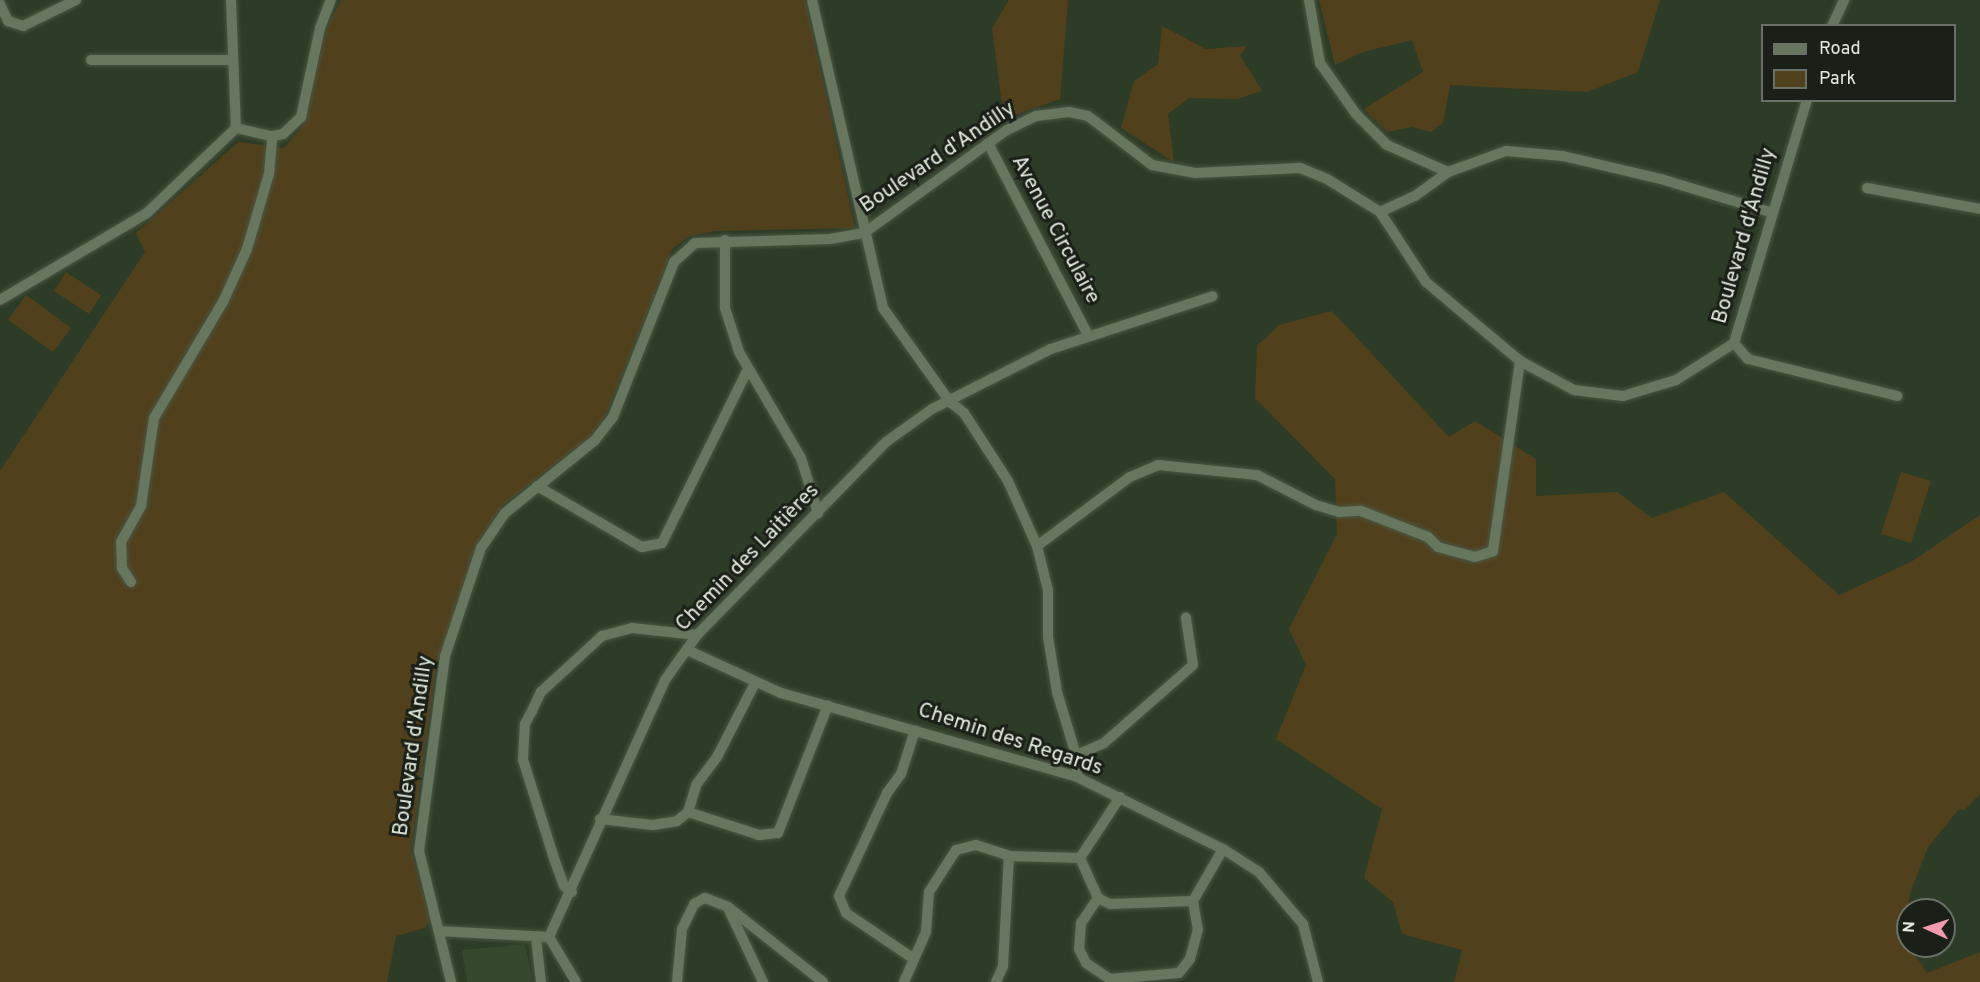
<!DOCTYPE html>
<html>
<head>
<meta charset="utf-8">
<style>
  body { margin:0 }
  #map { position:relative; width:1980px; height:982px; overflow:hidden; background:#2d3c26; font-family:Overpass,sans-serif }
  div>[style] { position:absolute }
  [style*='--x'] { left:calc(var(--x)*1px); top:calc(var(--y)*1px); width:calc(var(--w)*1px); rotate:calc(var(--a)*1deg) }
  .built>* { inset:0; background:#36482e }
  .green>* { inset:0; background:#51401c }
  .roads { filter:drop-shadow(0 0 2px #4a5644) drop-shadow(0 0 2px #4a5644) }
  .street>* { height:10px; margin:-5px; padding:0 5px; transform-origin:5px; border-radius:5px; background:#66765f }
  span { translate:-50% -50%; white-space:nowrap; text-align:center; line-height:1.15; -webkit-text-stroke:6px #1a2017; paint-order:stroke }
  .street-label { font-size:21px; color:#e1eadd }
  .legend { position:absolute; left:1761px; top:24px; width:195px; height:78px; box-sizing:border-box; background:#1a2017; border:2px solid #6a7166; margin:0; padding:8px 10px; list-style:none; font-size:18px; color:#e1eadd }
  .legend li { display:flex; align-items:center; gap:12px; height:30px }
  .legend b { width:30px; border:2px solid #6a7166 }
  .north { position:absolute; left:1896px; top:898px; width:60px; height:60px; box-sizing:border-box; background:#1a2017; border:2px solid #6a7166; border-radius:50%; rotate:273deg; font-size:16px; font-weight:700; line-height:24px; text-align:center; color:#e1eadd }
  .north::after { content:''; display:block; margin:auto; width:21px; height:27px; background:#f29aae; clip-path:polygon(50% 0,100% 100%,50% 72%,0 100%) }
</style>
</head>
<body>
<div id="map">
  <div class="built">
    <div style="clip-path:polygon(525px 944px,533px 982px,467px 982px,462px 950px)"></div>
  </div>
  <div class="green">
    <div style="clip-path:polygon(341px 0,805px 0,855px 228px,715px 231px,690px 236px,673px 248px,605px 417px,590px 437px,503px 505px,475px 547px,436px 668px,411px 850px,430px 920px,425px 928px,396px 936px,387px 982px,0 982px,0 471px,145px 252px,136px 233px,238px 142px,284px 148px,302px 127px,327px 28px)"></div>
    <div style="clip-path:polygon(1009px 0,1068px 0,1060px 99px,1004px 119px,992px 28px)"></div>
    <div style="clip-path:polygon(1319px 0,1660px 0,1638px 72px,1587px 92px,1450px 85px,1443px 123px,1431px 132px,1412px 127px,1387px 132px,1364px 109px,1423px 72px,1412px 40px,1363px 52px,1335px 65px)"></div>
    <div style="clip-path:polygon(1162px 26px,1206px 49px,1247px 46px,1240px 55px,1262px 91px,1237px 99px,1189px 98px,1168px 114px,1174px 162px,1121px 128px,1134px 81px,1158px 64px)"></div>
    <div style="clip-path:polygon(66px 272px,101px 295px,89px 314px,54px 291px)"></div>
    <div style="clip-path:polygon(26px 295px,71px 328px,53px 352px,8px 320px)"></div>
    <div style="clip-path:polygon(1332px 311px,1449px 437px,1475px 421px,1536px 459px,1536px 496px,1617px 492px,1652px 518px,1724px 492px,1839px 595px,1911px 562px,1980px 515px,1980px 794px,1964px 810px,1959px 809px,1928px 847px,1910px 893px,1905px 940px,1927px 973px,1980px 952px,1980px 982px,1454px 982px,1462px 950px,1402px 934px,1393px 902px,1364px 878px,1382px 809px,1276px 739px,1306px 665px,1289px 629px,1337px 534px,1335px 479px,1255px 398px,1257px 346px,1279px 325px)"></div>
    <div style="clip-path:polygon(1901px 472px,1931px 481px,1911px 543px,1881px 534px)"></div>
  </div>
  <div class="roads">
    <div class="street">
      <div style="--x:231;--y:0;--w:128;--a:87.8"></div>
      <div style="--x:812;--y:0;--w:316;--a:77"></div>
      <div style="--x:883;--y:308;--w:115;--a:54.5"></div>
      <div style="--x:950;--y:402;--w:18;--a:38"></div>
      <div style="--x:964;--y:413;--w:81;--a:57.1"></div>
      <div style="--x:1008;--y:481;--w:71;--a:66"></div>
      <div style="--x:1037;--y:546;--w:45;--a:76"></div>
      <div style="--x:1048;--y:590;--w:47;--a:90"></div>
      <div style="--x:1048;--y:637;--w:56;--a:80.7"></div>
      <div style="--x:1057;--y:692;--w:66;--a:73.2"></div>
      <div style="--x:1076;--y:755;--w:22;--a:87"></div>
      <div style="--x:1309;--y:0;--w:64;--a:80.1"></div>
      <div style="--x:1320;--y:63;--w:62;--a:54.8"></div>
      <div style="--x:1356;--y:114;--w:44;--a:45"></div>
      <div style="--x:1387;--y:145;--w:67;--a:23.9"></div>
      <div style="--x:0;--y:4;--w:19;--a:65"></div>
      <div style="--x:8;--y:21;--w:16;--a:18"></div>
      <div style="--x:23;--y:26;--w:59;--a:-26.1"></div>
      <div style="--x:1832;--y:26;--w:29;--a:-65"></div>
      <div style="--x:91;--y:60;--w:139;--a:0"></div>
      <div style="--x:236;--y:128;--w:37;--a:13"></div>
      <div style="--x:272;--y:136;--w:11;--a:-10"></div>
      <div style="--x:283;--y:134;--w:25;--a:-43"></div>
      <div style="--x:301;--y:117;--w:91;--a:-77.9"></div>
      <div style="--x:320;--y:28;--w:30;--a:-69"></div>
      <div style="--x:988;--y:143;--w:216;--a:62.5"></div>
      <div style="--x:1867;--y:188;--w:115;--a:10.5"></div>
      <div style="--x:1380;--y:212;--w:38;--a:-25"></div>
      <div style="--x:1415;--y:196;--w:41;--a:-36"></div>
      <div style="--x:1448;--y:172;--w:62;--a:-19.9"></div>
      <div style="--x:1506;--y:151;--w:57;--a:5"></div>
      <div style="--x:1563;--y:156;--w:101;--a:13.2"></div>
      <div style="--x:1661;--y:179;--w:114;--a:16.8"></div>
      <div style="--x:725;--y:240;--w:68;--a:90"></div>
      <div style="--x:725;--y:308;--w:46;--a:72.3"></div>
      <div style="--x:739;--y:352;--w:123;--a:59.7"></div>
      <div style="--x:801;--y:458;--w:58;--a:72.8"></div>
      <div style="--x:0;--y:300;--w:171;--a:-30.6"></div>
      <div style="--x:147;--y:213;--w:123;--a:-43.7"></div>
      <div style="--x:1734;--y:343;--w:21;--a:49"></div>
      <div style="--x:1748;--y:359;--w:154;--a:13.9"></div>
      <div style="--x:537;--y:486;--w:121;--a:30.2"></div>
      <div style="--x:642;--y:547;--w:20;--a:-11"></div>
      <div style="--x:662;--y:543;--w:192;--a:-63.7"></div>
      <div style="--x:1037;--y:546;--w:116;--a:-36.6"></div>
      <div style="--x:1130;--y:477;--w:30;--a:-23"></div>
      <div style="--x:1158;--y:465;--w:100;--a:5.8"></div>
      <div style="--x:1257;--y:475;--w:66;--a:27"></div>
      <div style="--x:1316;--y:505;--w:24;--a:17"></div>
      <div style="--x:1339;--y:512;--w:22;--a:-3"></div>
      <div style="--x:1361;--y:511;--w:72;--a:21.2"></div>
      <div style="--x:1428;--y:537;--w:14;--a:45"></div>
      <div style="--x:1438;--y:547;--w:38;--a:15"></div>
      <div style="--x:1475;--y:557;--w:19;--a:-18"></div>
      <div style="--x:1493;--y:551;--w:192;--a:-81.9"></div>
      <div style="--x:131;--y:582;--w:17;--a:-123"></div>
      <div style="--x:122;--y:568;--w:26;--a:-92"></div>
      <div style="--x:121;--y:542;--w:41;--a:-60.9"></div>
      <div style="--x:141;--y:506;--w:89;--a:-81.6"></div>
      <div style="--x:154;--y:418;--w:135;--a:-59.3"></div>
      <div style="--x:223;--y:302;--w:58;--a:-65.6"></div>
      <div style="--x:247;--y:249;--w:78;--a:-73.7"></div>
      <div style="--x:269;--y:174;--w:38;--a:-85"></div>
      <div style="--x:687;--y:650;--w:103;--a:24.6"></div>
      <div style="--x:781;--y:693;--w:308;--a:15.8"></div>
      <div style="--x:1077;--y:777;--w:163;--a:26.3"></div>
      <div style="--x:1223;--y:849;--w:43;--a:32.6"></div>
      <div style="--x:1259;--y:872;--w:68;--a:49.8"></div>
      <div style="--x:1303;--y:924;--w:60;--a:75.5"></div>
      <div style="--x:1076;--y:755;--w:30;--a:-23"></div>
      <div style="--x:1104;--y:743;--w:118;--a:-41.2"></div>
      <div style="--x:1193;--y:665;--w:48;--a:-98.5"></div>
      <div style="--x:688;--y:812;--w:28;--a:-73"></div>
      <div style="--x:696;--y:785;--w:35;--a:-53"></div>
      <div style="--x:717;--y:757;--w:83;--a:-62.8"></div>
      <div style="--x:600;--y:819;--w:53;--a:6.5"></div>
      <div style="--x:653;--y:825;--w:24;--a:-9"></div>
      <div style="--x:677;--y:821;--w:14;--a:-39"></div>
      <div style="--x:688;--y:812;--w:75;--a:17.9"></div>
      <div style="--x:759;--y:835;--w:19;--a:-6"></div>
      <div style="--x:778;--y:833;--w:137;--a:-68.7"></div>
      <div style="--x:1080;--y:858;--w:44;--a:65.8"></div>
      <div style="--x:1098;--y:898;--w:13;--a:27"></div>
      <div style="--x:1110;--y:904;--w:83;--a:-2.1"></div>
      <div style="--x:572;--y:892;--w:10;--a:-143"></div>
      <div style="--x:564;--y:886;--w:33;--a:-110"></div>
      <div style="--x:553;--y:855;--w:100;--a:-107.5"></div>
      <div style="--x:523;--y:760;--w:36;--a:-87"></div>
      <div style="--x:525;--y:724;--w:15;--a:-62"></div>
      <div style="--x:532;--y:711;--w:21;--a:-65"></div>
      <div style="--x:541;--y:692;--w:83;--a:-42.6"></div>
      <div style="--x:602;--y:636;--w:31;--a:-15"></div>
      <div style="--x:632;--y:628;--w:65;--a:6.1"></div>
      <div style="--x:1098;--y:898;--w:30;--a:124"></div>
      <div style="--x:1081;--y:923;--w:26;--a:94"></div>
      <div style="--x:1079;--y:949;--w:16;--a:63"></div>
      <div style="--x:1086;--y:963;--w:29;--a:34"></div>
      <div style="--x:1110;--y:979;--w:69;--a:-5"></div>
      <div style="--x:1179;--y:973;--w:18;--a:-52"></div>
      <div style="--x:1190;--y:959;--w:30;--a:-75"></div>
      <div style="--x:1198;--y:930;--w:29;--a:-100"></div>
      <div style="--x:1193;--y:901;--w:60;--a:-60"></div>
      <div style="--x:729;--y:910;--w:80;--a:64.7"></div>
      <div style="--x:439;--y:931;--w:110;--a:3.1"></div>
      <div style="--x:549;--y:937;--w:282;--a:-65.7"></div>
      <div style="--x:665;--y:680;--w:55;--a:-54.6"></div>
      <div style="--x:697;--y:635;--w:270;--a:-45.6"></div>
      <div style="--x:886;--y:442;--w:57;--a:-35.7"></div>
      <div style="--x:932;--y:409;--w:133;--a:-26.8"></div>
      <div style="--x:1051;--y:349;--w:170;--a:-18.1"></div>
      <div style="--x:549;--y:937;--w:52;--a:59"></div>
      <div style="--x:536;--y:938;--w:44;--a:83.5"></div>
      <div style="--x:914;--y:959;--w:82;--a:-145.9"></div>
      <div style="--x:846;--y:913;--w:18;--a:-112"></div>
      <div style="--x:839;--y:896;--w:114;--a:-65"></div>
      <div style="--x:887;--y:793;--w:24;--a:-54"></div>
      <div style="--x:901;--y:774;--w:46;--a:-72.3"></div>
      <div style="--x:451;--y:982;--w:135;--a:-103.7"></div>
      <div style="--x:419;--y:851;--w:197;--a:-82.4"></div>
      <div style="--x:445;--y:656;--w:114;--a:-71.6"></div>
      <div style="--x:481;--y:548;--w:42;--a:-55.6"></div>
      <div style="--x:505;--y:513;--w:116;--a:-39"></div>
      <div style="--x:595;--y:440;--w:29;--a:-52"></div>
      <div style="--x:613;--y:417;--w:167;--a:-68.5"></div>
      <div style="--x:674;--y:262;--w:28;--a:-42"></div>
      <div style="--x:695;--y:243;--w:135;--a:-1.7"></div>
      <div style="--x:830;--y:239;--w:35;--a:-10"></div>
      <div style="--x:864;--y:233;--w:176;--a:-35.8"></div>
      <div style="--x:1007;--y:130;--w:32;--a:-26"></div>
      <div style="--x:1036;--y:116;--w:33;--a:-7"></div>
      <div style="--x:1069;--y:112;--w:19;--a:12"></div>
      <div style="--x:1088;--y:116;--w:81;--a:37.4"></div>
      <div style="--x:1152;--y:165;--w:44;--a:10.5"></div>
      <div style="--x:1195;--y:173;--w:105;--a:-2.7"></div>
      <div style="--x:1300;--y:168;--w:29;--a:22"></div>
      <div style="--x:1327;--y:179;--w:62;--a:31.9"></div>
      <div style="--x:1380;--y:212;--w:84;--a:56.7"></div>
      <div style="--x:1426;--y:282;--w:123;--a:40"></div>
      <div style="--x:1520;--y:361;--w:61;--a:28.2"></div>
      <div style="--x:1574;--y:390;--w:49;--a:7"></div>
      <div style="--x:1623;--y:396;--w:55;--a:-16.8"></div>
      <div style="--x:1676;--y:380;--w:69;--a:-32.5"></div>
      <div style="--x:1734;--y:343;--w:254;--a:-73.3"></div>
      <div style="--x:677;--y:982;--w:53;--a:-84.6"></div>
      <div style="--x:682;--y:929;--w:28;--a:-64"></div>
      <div style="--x:694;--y:904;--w:13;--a:-29"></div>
      <div style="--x:705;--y:898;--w:25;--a:21"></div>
      <div style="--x:728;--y:907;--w:121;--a:38.3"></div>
      <div style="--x:904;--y:982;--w:55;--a:-66.3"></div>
      <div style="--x:926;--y:932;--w:40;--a:-85.7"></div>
      <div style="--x:929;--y:892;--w:50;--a:-57.3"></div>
      <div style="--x:956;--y:850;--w:21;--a:-14"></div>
      <div style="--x:976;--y:845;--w:35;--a:18"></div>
      <div style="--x:1009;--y:856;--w:71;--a:1.6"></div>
      <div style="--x:1080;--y:858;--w:73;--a:-56.7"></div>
      <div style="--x:996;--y:982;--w:17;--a:-66"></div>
      <div style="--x:1003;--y:966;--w:110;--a:-86.9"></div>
    </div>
  </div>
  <div class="street-label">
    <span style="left:938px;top:158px;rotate:-34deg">Boulevard d'Andilly</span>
    <span style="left:1055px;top:230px;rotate:62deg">Avenue Circulaire</span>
    <span style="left:1745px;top:236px;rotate:-74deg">Boulevard d'Andilly</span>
    <span style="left:748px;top:558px;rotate:-46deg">Chemin des Laitières</span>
    <span style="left:1010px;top:740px;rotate:18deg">Chemin des Regards</span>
    <span style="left:414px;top:746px;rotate:-82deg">Boulevard d'Andilly</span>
  </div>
  <ul class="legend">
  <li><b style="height:8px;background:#66765f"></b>Road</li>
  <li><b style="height:16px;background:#51401c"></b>Park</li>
  </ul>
  <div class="north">N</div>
</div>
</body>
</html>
